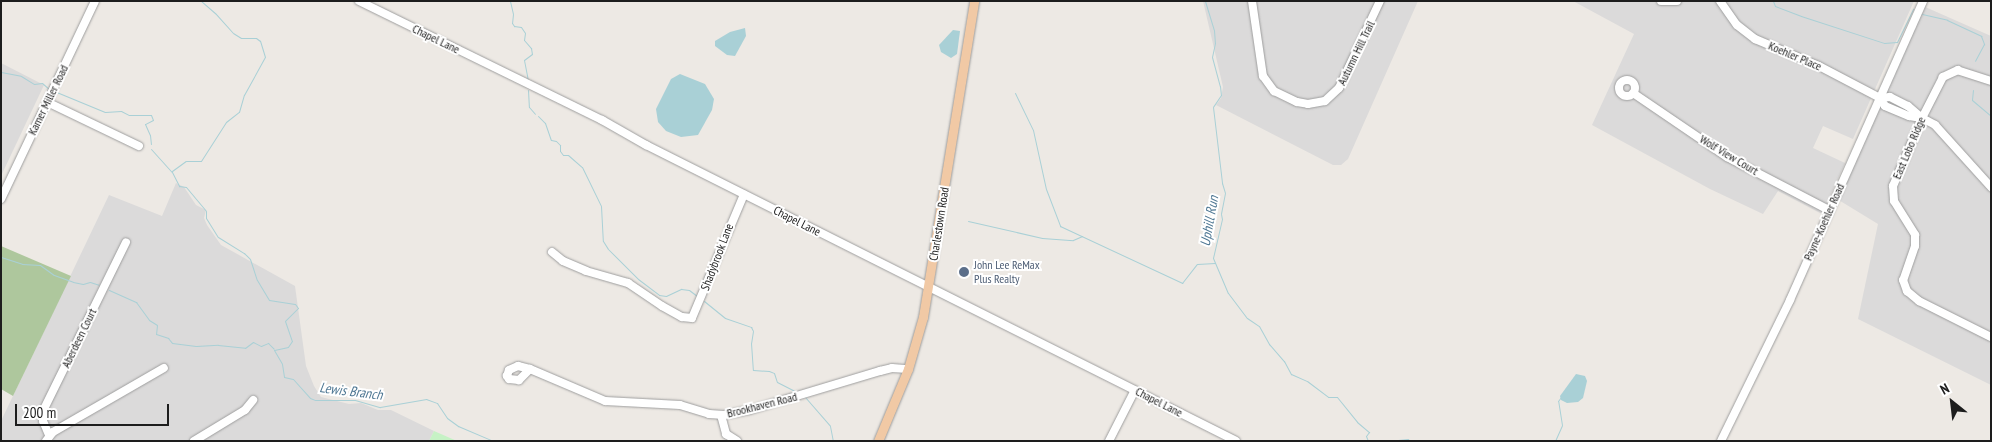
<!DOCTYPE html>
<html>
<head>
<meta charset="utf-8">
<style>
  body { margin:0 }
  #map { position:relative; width:1992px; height:442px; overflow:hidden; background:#ede9e4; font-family:"PT Sans Narrow",sans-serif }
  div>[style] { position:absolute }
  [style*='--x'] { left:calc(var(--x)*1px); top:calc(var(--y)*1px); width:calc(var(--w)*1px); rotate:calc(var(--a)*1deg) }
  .residential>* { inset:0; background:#dbdada }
  .forest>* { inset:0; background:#aec79d }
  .park>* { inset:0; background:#c6f2c5 }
  .water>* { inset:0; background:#a9d0d6 }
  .stream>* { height:1px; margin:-0.5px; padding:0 0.5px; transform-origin:0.5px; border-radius:0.5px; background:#a9d0d6 }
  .roads { filter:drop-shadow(0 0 1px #9e9e9e) drop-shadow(0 0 1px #9e9e9e) }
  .minor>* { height:8px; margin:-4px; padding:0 4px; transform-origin:4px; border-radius:4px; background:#fff }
  .minor>.ring { margin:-4px; padding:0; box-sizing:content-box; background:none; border:8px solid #fff; border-radius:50% }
  .major>* { height:9px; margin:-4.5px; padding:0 4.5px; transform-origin:4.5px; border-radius:4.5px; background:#f1c9a5 }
  .dots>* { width:14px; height:14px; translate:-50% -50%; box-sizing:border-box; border:2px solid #fff; border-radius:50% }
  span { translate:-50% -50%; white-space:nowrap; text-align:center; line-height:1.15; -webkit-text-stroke:4px #fff; paint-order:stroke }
  .street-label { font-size:12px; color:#1d1d1d }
  .service-label { font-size:12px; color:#4e5e75 }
  .left { translate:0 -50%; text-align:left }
  .water-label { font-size:14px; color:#4e7793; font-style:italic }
  .frame { position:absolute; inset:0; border:2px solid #1d1d1d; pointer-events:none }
  .north { position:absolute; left:1927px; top:377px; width:50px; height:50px; -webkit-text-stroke:4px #fff; paint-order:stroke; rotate:331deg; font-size:14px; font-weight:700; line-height:20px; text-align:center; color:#1d1d1d }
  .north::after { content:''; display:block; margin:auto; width:18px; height:22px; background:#1d1d1d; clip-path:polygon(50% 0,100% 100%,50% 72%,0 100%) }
  .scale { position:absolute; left:15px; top:404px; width:154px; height:22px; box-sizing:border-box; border:2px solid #1d1d1d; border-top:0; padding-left:6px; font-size:15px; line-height:18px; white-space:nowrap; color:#1d1d1d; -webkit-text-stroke:4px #fff; paint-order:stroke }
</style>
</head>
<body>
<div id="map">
  <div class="residential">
    <div style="clip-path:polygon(1203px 1px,1418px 1px,1348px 159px,1341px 165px,1333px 165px,1216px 105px,1221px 98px,1223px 87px)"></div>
    <div style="clip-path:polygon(1573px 1px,1914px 1px,1853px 139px,1823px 126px,1813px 148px,1845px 163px,1822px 214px,1778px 191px,1763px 214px,1710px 189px,1592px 125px,1634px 34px)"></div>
    <div style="clip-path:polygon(1923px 6px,1991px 36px,1991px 385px,1858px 319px,1878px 224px,1837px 199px)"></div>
    <div style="clip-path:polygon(1px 63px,44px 85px,1px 176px)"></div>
    <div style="clip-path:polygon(176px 183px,184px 187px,196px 205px,206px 210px,204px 218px,207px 225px,221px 245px,295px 286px,306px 366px,314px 386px,321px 397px,349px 404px,361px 403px,378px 410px,391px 410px,434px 431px,429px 441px,1px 441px,1px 421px,109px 195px,162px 216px)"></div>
  </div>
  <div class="forest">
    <div style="clip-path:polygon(1px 246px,71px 276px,13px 396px,1px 389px)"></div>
  </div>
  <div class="park">
    <div style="clip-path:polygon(434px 431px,457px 441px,429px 441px)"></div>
  </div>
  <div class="water">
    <div style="clip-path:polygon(745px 28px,746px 36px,735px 56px,727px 55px,715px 46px,715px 41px,730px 32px)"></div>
    <div style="clip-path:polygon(953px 30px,960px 31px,957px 54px,951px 58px,941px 52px,939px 45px)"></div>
    <div style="clip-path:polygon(680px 74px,705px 84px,714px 99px,712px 110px,698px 135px,681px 137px,666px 131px,658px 122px,656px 109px,671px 79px)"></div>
    <div style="clip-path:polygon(1576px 374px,1585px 376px,1587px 381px,1583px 398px,1578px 402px,1567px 403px,1561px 400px,1560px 396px)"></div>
  </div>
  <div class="stream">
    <div style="--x:510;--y:1;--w:13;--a:77"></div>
    <div style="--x:513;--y:14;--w:9;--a:96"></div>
    <div style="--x:512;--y:23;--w:4;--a:56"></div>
    <div style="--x:514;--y:26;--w:7;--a:8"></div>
    <div style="--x:521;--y:27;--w:7;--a:56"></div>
    <div style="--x:525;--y:33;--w:7;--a:98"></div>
    <div style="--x:524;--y:40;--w:11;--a:49"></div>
    <div style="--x:531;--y:48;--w:6;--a:81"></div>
    <div style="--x:532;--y:54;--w:10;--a:143"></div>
    <div style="--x:524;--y:60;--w:21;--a:79"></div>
    <div style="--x:1205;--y:1;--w:30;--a:73"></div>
    <div style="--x:1214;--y:30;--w:13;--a:86"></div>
    <div style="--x:1215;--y:43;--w:14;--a:102"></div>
    <div style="--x:1212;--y:57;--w:30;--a:75"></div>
    <div style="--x:1220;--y:86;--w:9;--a:84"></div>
    <div style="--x:1221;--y:95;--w:14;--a:124"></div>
    <div style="--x:1213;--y:107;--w:77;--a:83.2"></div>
    <div style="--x:1222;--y:183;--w:10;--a:73"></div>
    <div style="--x:1225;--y:193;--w:21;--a:101"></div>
    <div style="--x:1221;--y:214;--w:5;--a:79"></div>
    <div style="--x:1222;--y:219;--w:40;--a:103"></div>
    <div style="--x:1213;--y:258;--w:38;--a:67"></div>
    <div style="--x:1228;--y:293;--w:31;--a:53"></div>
    <div style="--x:1247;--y:318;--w:14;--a:34"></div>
    <div style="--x:1259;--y:326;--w:21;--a:61"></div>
    <div style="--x:1269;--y:344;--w:23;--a:49"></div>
    <div style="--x:1284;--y:361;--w:15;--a:62"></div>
    <div style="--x:1291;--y:374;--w:17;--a:24"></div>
    <div style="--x:1307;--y:381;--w:26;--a:37"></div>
    <div style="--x:1328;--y:397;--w:9;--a:0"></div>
    <div style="--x:1337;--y:397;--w:32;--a:51"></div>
    <div style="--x:1357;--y:422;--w:16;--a:40"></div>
    <div style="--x:1369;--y:432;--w:5;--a:127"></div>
    <div style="--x:1366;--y:436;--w:5;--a:68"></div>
    <div style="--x:1773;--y:1;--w:5;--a:68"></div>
    <div style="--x:1775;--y:6;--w:28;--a:21"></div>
    <div style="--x:1801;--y:16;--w:87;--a:18"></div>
    <div style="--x:1884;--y:43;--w:13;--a:-4"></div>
    <div style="--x:1897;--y:42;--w:37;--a:-64"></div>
    <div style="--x:1922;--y:14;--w:26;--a:13"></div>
    <div style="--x:1947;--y:20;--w:38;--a:25"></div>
    <div style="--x:1981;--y:36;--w:9;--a:69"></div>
    <div style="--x:1984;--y:44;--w:19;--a:118"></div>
    <div style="--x:1;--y:72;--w:20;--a:11"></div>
    <div style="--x:21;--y:76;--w:15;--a:32"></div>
    <div style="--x:34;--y:84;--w:8;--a:-7"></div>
    <div style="--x:42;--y:83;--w:9;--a:41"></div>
    <div style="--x:528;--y:90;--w:17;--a:87"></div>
    <div style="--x:529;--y:107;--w:9;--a:49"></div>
    <div style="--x:1973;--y:90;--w:10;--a:96"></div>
    <div style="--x:1972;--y:100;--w:25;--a:40"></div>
    <div style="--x:54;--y:91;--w:55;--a:22.4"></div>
    <div style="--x:105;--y:112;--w:16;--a:-4"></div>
    <div style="--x:121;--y:111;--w:9;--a:27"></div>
    <div style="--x:129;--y:115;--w:22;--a:0"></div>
    <div style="--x:151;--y:115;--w:5;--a:68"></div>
    <div style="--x:153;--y:120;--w:9;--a:153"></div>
    <div style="--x:145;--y:124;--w:12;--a:66"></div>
    <div style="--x:150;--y:135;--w:9;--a:84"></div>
    <div style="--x:1015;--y:93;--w:41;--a:64.1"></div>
    <div style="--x:1033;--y:130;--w:60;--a:77.6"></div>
    <div style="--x:1046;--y:189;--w:40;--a:69"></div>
    <div style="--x:1060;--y:226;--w:135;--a:25"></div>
    <div style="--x:1182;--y:283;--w:24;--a:-52"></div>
    <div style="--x:1197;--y:264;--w:18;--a:-3"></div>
    <div style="--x:538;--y:116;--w:10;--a:45"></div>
    <div style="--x:545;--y:123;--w:18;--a:71"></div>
    <div style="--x:551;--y:140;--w:5;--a:11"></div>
    <div style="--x:556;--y:141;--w:6;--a:45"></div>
    <div style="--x:560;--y:145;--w:6;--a:90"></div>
    <div style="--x:560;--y:151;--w:5;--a:53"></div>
    <div style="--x:563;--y:155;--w:5;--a:0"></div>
    <div style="--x:568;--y:155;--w:18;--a:41"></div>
    <div style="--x:582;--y:167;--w:43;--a:64"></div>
    <div style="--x:601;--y:206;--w:35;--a:87"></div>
    <div style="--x:603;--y:241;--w:9;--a:58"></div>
    <div style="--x:608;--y:249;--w:42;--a:45"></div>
    <div style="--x:638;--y:279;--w:26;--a:37"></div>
    <div style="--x:659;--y:295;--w:7;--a:8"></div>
    <div style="--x:666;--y:296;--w:17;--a:-25"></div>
    <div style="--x:681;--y:289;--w:8;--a:7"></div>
    <div style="--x:689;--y:290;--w:10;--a:37"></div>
    <div style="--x:151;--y:149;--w:31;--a:48"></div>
    <div style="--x:172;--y:172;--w:16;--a:63"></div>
    <div style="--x:179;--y:186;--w:7;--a:8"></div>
    <div style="--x:186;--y:187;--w:31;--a:50"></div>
    <div style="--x:206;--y:211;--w:7;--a:90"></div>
    <div style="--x:206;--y:218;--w:22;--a:58"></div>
    <div style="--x:218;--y:237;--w:31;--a:32"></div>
    <div style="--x:244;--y:253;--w:8;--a:45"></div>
    <div style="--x:250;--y:259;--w:22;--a:72"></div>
    <div style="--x:257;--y:280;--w:23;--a:59"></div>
    <div style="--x:269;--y:300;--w:26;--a:9"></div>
    <div style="--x:295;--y:304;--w:5;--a:53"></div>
    <div style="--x:298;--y:308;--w:18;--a:135"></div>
    <div style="--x:285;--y:321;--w:21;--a:71"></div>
    <div style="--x:292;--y:341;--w:7;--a:124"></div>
    <div style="--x:288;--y:347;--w:14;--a:168"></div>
    <div style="--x:274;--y:350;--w:16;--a:60"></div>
    <div style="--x:282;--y:364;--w:13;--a:81"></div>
    <div style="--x:284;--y:377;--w:9;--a:13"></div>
    <div style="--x:293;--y:379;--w:25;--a:48"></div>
    <div style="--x:310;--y:398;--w:5;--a:22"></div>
    <div style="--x:315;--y:400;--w:40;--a:0"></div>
    <div style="--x:355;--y:400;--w:26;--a:16"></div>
    <div style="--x:380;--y:407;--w:47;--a:-9.9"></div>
    <div style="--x:426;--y:399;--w:12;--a:20"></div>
    <div style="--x:437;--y:403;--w:18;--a:56"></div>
    <div style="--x:447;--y:418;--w:14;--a:36"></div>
    <div style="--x:458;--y:426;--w:38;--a:23"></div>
    <div style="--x:172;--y:171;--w:17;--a:-36"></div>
    <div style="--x:186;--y:161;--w:15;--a:0"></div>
    <div style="--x:201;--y:161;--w:46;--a:-57.3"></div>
    <div style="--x:226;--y:122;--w:16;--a:-38"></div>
    <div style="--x:239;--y:112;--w:18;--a:-74"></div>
    <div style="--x:244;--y:95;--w:43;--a:-61.1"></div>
    <div style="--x:265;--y:57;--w:17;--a:-107"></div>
    <div style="--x:260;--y:41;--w:5;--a:-143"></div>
    <div style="--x:256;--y:38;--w:15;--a:180"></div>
    <div style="--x:241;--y:38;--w:9;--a:-148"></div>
    <div style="--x:233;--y:33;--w:25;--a:-132"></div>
    <div style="--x:216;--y:14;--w:20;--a:-139"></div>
    <div style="--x:968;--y:221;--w:76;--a:12.9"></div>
    <div style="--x:1042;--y:238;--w:31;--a:4"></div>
    <div style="--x:1073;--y:240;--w:10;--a:-24"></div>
    <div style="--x:1;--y:257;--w:22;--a:18"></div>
    <div style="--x:22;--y:264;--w:18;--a:3"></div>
    <div style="--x:40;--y:265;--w:17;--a:36"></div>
    <div style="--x:54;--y:275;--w:20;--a:20"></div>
    <div style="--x:73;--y:282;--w:10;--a:11"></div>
    <div style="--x:83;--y:284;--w:7;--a:-16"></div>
    <div style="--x:90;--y:282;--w:9;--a:18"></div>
    <div style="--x:109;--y:290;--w:30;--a:24"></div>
    <div style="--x:136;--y:302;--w:22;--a:54"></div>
    <div style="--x:149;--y:320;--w:9;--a:32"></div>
    <div style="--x:157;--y:325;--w:9;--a:96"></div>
    <div style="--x:156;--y:334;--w:13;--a:18"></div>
    <div style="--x:168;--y:338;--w:6;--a:51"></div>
    <div style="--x:172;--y:343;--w:24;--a:7"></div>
    <div style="--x:196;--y:346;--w:22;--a:-3"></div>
    <div style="--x:218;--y:345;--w:27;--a:6"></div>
    <div style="--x:245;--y:348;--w:10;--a:-37"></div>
    <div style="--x:253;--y:342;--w:9;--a:27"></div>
    <div style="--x:261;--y:346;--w:8;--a:-23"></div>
    <div style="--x:268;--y:343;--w:8;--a:45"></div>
    <div style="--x:704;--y:301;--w:27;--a:39"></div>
    <div style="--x:725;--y:318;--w:28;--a:19"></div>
    <div style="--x:751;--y:327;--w:4;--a:63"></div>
    <div style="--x:753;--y:331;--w:12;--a:99"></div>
    <div style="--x:751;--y:343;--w:27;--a:86"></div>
    <div style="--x:753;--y:370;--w:16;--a:4"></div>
    <div style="--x:769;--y:371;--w:5;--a:22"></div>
    <div style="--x:774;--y:373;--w:9;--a:72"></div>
    <div style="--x:777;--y:382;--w:22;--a:27"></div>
    <div style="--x:805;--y:397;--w:38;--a:49"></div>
    <div style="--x:830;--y:426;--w:15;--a:79"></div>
    <div style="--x:1388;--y:441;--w:20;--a:-6"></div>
    <div style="--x:1408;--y:439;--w:3;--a:45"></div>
    <div style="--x:1555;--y:441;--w:17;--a:-66"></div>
    <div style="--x:1562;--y:425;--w:24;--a:-99"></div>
    <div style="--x:1558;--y:401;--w:5;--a:-53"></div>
  </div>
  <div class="roads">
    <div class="minor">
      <div style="--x:359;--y:1;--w:271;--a:26.1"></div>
      <div style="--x:602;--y:120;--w:51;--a:29.6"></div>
      <div style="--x:646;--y:145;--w:660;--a:26.64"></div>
      <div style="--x:1252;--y:1;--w:76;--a:81.7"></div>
      <div style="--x:1263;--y:76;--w:19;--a:54"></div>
      <div style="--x:1274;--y:91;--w:25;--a:26"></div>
      <div style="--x:1297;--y:102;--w:11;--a:10"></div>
      <div style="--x:1308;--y:104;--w:17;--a:-10"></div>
      <div style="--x:1325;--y:101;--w:19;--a:-43"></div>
      <div style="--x:1339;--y:88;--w:96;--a:-64.8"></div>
      <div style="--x:1661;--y:1;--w:16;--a:0"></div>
      <div style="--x:1720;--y:1;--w:29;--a:55"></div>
      <div style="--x:1737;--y:25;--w:23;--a:38"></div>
      <div style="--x:1755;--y:39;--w:69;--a:22.9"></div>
      <div style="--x:1819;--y:66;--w:69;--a:27.7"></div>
      <div class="ring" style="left:1619px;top:80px;width:8px;height:8px"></div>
      <div style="--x:1991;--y:81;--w:35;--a:-162"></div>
      <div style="--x:1958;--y:70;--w:17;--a:155"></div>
      <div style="--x:1943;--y:77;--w:46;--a:117.1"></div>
      <div style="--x:1922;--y:118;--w:74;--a:113.1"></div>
      <div style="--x:1893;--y:186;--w:15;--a:86"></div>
      <div style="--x:1894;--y:201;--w:40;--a:58"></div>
      <div style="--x:1915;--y:235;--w:11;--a:90"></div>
      <div style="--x:1915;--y:246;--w:36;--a:109"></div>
      <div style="--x:1903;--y:280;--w:12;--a:70"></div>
      <div style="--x:1907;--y:291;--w:16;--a:40"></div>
      <div style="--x:1919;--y:301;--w:80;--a:26.6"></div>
      <div style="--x:1633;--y:93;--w:114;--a:34.2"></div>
      <div style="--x:1727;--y:157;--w:115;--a:27.5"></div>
      <div style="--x:1880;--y:98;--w:10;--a:-6"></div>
      <div style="--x:1890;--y:97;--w:20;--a:27"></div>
      <div style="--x:1908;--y:106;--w:18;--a:41"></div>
      <div style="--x:1922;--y:118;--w:15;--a:28"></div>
      <div style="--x:1935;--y:125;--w:84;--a:47.9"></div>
      <div style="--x:1880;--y:98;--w:9;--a:58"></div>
      <div style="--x:1885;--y:106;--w:26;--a:23"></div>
      <div style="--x:1909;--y:116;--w:13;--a:9"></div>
      <div style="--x:47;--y:102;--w:102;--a:25.6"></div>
      <div style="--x:1;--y:199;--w:219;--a:-64.6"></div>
      <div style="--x:552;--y:252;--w:14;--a:39"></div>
      <div style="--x:563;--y:261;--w:25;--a:23"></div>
      <div style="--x:586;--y:271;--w:44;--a:15.9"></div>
      <div style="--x:628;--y:283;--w:41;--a:34.1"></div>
      <div style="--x:662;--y:306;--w:23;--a:29"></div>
      <div style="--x:682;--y:317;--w:10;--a:6"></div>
      <div style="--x:692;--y:318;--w:134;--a:-67.2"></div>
      <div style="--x:518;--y:366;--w:12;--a:14"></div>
      <div style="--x:530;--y:369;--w:16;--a:135"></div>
      <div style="--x:519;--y:380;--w:10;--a:-174"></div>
      <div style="--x:509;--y:379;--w:4;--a:-124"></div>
      <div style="--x:507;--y:376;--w:6;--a:-72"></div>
      <div style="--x:509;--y:370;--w:10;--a:-24"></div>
      <div style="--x:530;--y:369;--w:82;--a:23.1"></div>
      <div style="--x:605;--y:401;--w:75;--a:3.1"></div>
      <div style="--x:680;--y:405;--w:30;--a:17"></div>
      <div style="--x:709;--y:414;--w:15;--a:4"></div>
      <div style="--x:724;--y:415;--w:26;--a:-11"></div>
      <div style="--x:750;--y:410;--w:136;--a:-16.7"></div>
      <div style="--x:880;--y:371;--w:12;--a:-14"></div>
      <div style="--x:892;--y:368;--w:16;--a:4"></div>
      <div style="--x:721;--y:415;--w:20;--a:75"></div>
      <div style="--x:726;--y:434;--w:13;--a:32"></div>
      <div style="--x:49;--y:435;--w:15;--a:-113"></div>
      <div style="--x:43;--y:421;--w:10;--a:-90"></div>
      <div style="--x:43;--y:411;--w:188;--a:-63.8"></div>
      <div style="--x:46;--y:441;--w:11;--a:-52"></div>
      <div style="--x:53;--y:432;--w:128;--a:-30"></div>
      <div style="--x:194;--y:441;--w:60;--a:-31.3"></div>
      <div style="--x:245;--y:410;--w:13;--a:-51"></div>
      <div style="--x:1109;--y:441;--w:57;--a:-63"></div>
      <div style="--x:1721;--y:441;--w:157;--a:-63.9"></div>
      <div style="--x:1790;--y:300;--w:327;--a:-66"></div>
    </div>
    <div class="major">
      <div style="--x:878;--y:441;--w:78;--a:-67.4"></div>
      <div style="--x:908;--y:369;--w:54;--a:-73.9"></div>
      <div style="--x:923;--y:317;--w:320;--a:-80.8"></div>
    </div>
  </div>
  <div class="dots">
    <div style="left:964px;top:272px;background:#5c6f8a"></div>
  </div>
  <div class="street-label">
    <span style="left:436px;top:39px;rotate:26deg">Chapel Lane</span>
    <span style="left:1356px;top:53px;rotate:-64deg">Autumn Hill Trail</span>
    <span style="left:1795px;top:56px;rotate:23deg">Koehler Place</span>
    <span style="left:48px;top:100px;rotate:-64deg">Kamer Miller Road</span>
    <span style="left:1909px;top:148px;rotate:-67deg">East Lobo Ridge</span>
    <span style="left:1729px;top:155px;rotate:31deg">Wolf View Court</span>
    <span style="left:797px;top:221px;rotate:27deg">Chapel Lane</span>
    <span style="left:1824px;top:222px;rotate:-66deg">Payne-Koehler Road</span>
    <span style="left:939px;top:224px;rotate:-81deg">Charlestown Road</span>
    <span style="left:717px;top:257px;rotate:-69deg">Shadybrook Lane</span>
    <span style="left:79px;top:338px;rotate:-64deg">Aberdeen Court</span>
    <span style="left:1159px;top:402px;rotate:27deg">Chapel Lane</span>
    <span style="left:762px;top:405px;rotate:-14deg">Brookhaven Road</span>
  </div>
  <div class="service-label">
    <span class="left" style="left:974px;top:272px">John Lee ReMax<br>Plus Realty</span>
  </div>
  <div class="water-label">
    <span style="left:1209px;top:221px;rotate:-80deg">Uphill Run</span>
    <span style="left:351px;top:391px;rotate:7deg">Lewis Branch</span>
  </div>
  <div class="frame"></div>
  <div class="north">N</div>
  <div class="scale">200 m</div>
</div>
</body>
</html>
